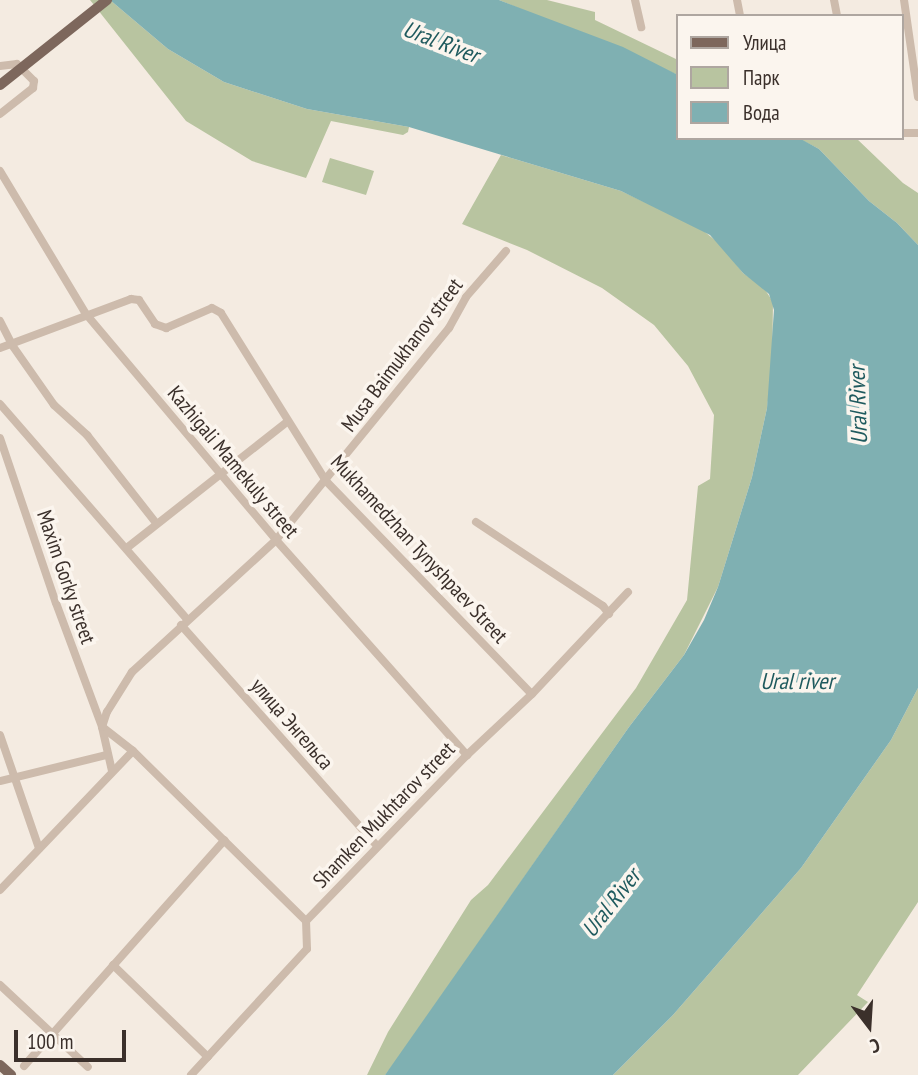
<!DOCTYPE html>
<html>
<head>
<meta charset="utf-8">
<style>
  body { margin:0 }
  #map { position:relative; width:918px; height:1075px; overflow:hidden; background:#f4ebe1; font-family:"PT Sans Narrow",sans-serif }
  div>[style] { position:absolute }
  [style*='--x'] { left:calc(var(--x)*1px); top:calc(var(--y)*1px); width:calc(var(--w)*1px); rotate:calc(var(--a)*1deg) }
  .green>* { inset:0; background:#b8c4a0 }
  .water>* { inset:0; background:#7fb0b2 }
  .minor>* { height:8px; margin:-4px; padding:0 4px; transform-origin:4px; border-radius:4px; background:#cdbbac }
  .major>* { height:10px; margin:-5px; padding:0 5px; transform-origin:5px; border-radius:5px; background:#7d675c }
  .major-bridge>* { height:10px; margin:-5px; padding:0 5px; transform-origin:5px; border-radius:5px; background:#7d675c }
  span { translate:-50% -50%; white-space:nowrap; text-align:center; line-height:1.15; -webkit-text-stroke:7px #fbf5ee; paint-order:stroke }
  .street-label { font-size:21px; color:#3b302b }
  .water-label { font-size:23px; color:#1f5a5e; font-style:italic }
  .legend { position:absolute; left:676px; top:14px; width:228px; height:126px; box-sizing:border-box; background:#fbf5ee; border:2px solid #aea6a0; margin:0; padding:9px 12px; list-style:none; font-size:21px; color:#3b302b }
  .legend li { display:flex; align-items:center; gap:14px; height:35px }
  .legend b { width:35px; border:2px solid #aea6a0 }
  .north { position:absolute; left:834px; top:991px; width:70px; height:70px; -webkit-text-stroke:5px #fbf5ee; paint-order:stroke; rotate:163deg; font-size:19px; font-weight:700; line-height:28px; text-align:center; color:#3b302b }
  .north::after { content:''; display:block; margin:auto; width:24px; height:32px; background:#3b302b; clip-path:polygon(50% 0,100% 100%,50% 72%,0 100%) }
  .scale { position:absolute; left:14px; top:1030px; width:112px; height:32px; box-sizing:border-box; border:4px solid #3b302b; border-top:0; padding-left:9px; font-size:21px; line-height:24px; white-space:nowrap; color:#3b302b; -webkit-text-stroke:5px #fbf5ee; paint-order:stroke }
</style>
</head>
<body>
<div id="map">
  <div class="green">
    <div style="clip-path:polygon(90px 0,110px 0,168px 49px,224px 82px,307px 109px,409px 127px,408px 132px,403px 135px,331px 121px,306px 178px,252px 161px,186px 121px)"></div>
    <div style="clip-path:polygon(499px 0,547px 0,595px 12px,595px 20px,678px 60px,678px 75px)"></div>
    <div style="clip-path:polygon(798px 138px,856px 138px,903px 183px,918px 193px,918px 245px,897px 223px,869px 201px,819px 149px)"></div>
    <div style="clip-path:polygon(501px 155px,621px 191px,700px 228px,721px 245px,743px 273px,764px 288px,773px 302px,772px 369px,767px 408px,752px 477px,718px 587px,684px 655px,629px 727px,393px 1065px,385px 1075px,367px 1075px,388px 1032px,471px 900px,488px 885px,636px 688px,687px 600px,698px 486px,710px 479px,714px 415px,688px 366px,654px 325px,602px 288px,527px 250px,462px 224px)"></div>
    <div style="clip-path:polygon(330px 158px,374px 171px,366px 195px,322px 182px)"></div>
    <div style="clip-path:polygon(918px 688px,918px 902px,857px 995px,868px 1002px,798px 1075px,613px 1075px,673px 1015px,801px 868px,891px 740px)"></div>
  </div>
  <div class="water">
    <div style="clip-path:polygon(110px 0,499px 0,623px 47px,678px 75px,678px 138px,799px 138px,819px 149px,869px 201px,897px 223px,918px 245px,918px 688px,891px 740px,801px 868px,673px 1015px,613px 1075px,385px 1075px,629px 727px,684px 655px,704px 620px,718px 587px,752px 477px,767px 408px,774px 310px,769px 294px,743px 273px,710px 235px,621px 191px,409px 127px,307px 109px,224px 82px,168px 49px)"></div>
  </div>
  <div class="minor">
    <div style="--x:635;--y:0;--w:28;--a:77"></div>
    <div style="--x:737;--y:0;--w:16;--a:79"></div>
    <div style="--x:834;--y:0;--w:16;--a:79"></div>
    <div style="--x:904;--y:0;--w:98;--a:81.8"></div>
    <div style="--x:0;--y:66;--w:17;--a:-7"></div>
    <div style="--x:17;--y:64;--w:24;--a:45"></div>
    <div style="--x:34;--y:81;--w:7;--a:98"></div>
    <div style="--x:33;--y:88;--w:42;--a:141.8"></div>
    <div style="--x:902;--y:133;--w:16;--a:0"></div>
    <div style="--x:0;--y:171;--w:167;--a:59"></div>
    <div style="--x:86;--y:314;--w:295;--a:49.9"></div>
    <div style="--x:276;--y:540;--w:288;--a:48.4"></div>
    <div style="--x:0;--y:321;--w:27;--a:63"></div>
    <div style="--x:12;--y:345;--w:73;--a:55"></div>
    <div style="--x:54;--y:405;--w:45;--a:42.3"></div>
    <div style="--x:87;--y:435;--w:112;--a:51.9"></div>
    <div style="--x:0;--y:348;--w:140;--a:-20.5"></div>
    <div style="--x:131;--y:299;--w:8;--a:7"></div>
    <div style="--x:139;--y:300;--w:29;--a:56"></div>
    <div style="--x:155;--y:324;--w:12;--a:20"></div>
    <div style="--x:166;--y:328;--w:50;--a:-23.5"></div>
    <div style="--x:212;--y:308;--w:10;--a:29"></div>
    <div style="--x:221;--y:313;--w:198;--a:58"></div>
    <div style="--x:326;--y:481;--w:296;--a:46"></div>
    <div style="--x:0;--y:404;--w:285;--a:49"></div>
    <div style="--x:0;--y:438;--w:174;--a:71.3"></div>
    <div style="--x:56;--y:603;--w:132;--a:69.6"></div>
    <div style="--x:102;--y:727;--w:45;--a:77.2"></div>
    <div style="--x:476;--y:522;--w:152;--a:33.5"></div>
    <div style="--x:603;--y:606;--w:10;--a:53"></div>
    <div style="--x:128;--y:547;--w:202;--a:-38.2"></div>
    <div style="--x:181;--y:625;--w:295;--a:48.4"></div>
    <div style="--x:0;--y:735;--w:120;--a:71"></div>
    <div style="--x:0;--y:781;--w:110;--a:-13.7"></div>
    <div style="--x:0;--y:890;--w:192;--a:-46.3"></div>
    <div style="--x:306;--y:921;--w:243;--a:-135.5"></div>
    <div style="--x:133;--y:751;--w:39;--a:-142"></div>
    <div style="--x:102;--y:727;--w:16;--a:-72"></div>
    <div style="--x:107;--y:712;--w:47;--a:-58"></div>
    <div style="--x:132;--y:672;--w:195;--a:-42.5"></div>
    <div style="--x:276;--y:540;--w:274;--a:-50.8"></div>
    <div style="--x:449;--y:328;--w:35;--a:-61"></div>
    <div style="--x:466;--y:297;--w:61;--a:-49"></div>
    <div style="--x:113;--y:965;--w:132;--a:44.1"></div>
    <div style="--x:0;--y:985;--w:120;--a:43"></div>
    <div style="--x:24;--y:1066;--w:302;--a:-48.4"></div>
    <div style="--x:191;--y:1075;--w:171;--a:-47.4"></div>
    <div style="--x:307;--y:949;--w:28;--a:-92"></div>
    <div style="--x:306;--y:921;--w:231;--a:-45.9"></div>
    <div style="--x:467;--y:755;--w:89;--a:-43.2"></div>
    <div style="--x:532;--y:694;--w:140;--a:-46.7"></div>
  </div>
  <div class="major">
    <div style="--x:0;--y:1065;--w:15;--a:42"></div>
  </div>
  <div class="major-bridge">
    <div style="--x:0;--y:85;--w:137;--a:-38.5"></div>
  </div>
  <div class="street-label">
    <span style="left:402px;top:355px;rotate:-53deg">Musa Baimukhanov street</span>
    <span style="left:233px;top:462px;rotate:50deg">Kazhigali Mamekuly street</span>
    <span style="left:419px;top:549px;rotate:47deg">Mukhamedzhan Tynyshpaev Street</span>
    <span style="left:66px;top:577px;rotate:71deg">Maxim Gorky street</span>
    <span style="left:292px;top:724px;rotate:49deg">улица Энгельса</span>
    <span style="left:384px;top:815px;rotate:-46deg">Shamken Mukhtarov street</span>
  </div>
  <div class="water-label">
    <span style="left:441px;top:42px;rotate:21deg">Ural River</span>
    <span style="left:858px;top:405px;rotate:-92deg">Ural River</span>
    <span style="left:797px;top:681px">Ural river</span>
    <span style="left:611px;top:903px;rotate:-52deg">Ural River</span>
  </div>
  <ul class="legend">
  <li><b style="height:9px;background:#7d675c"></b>Улица</li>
  <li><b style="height:19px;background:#b8c4a0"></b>Парк</li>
  <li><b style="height:19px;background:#7fb0b2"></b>Вода</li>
  </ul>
  <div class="north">С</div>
  <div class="scale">100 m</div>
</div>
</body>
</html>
